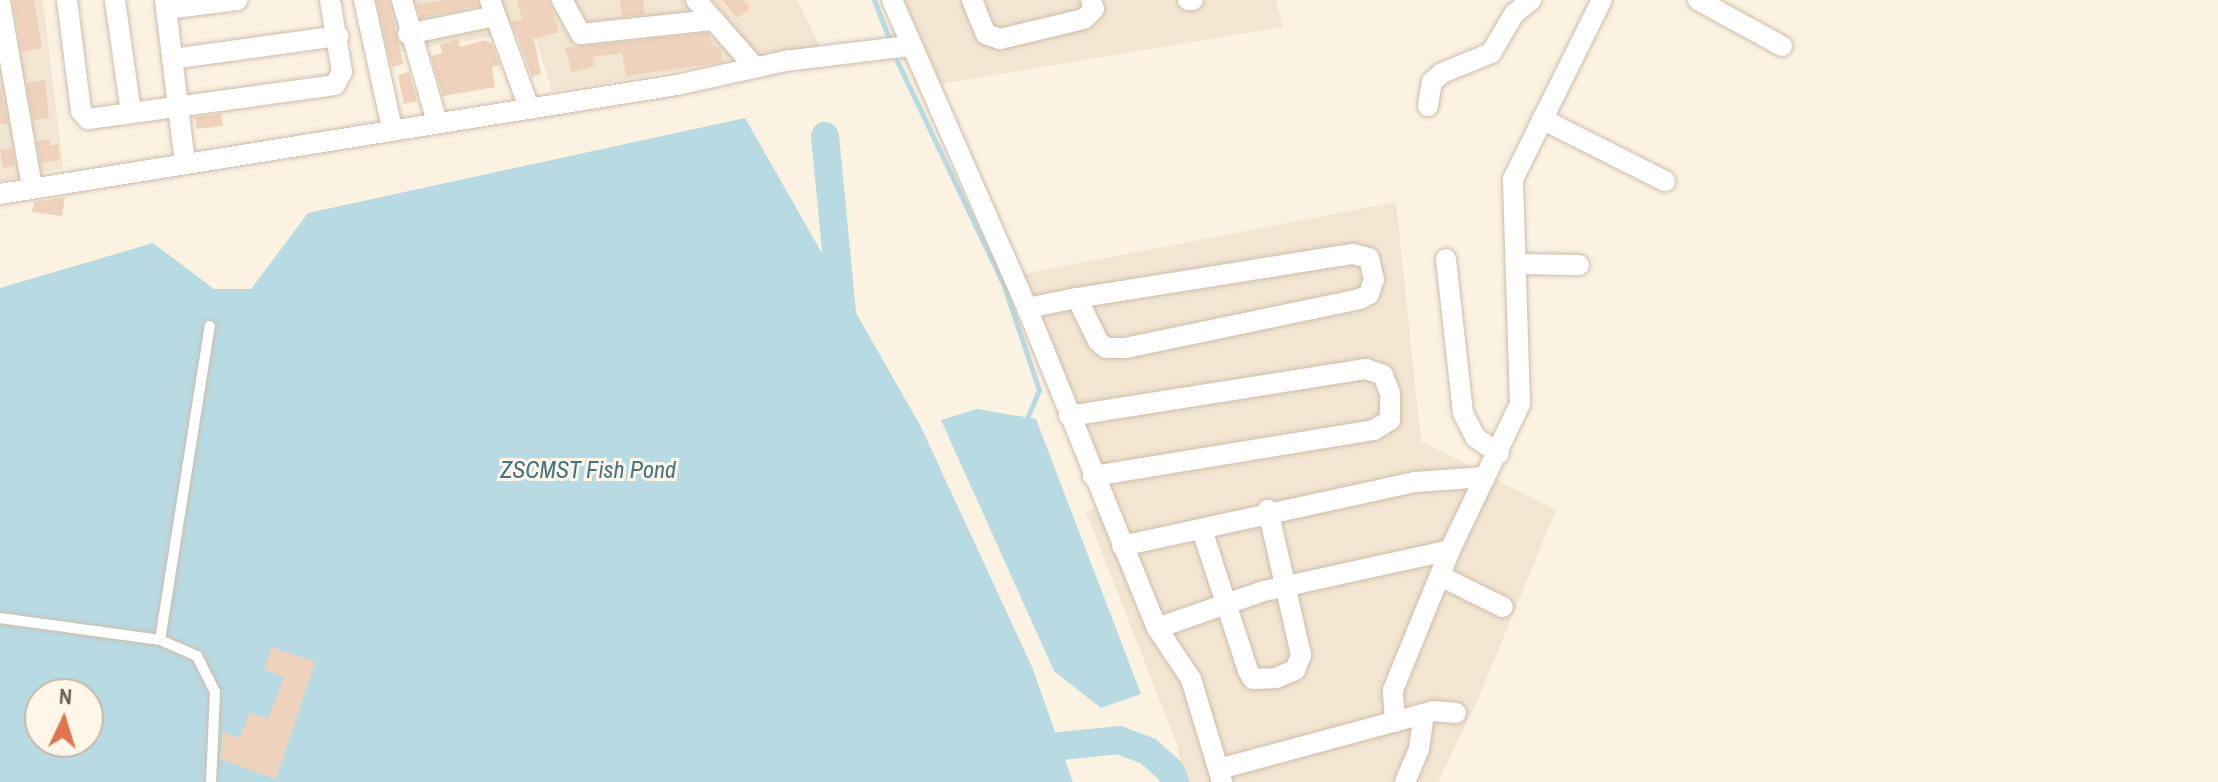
<!DOCTYPE html>
<html>
<head>
<meta charset="utf-8">
<style>
  body { margin:0 }
  #map { position:relative; width:2218px; height:782px; overflow:hidden; background:#fbf2e2; font-family:"Archivo Narrow",sans-serif }
  div>[style] { position:absolute }
  [style*='--x'] { left:calc(var(--x)*1px); top:calc(var(--y)*1px); width:calc(var(--w)*1px); rotate:calc(var(--a)*1deg) }
  .residential>* { inset:0; background:#f2e5d1 }
  .water>* { inset:0; background:#b8dae3 }
  .stream>* { height:5px; margin:-2.5px; padding:0 2.5px; transform-origin:2.5px; border-radius:2.5px; background:#b8dae3 }
  .river>* { height:28px; margin:-14px; padding:0 14px; transform-origin:14px; border-radius:14px; background:#b8dae3 }
  .building>* { inset:0; background:#efd2bb }
  .roads { filter:drop-shadow(0 0 2px #cdbdac) drop-shadow(0 0 2px #cdbdac) }
  .service>* { height:10px; margin:-5px; padding:0 5px; transform-origin:5px; border-radius:5px; background:#fff }
  .minor>* { height:20px; margin:-10px; padding:0 10px; transform-origin:10px; border-radius:10px; background:#fff }
  span { translate:-50% -50%; white-space:nowrap; text-align:center; line-height:1.15; -webkit-text-stroke:6px #fef6e8; paint-order:stroke }
  .water-label { font-size:24px; color:#457583; font-style:italic }
  .north { position:absolute; left:24px; top:678px; width:80px; height:80px; box-sizing:border-box; background:#fef6e8; border:2px solid #c6b8a9; border-radius:50%; rotate:4deg; font-size:22px; font-weight:700; line-height:32px; text-align:center; color:#715a4a }
  .north::after { content:''; display:block; margin:auto; width:28px; height:36px; background:#df754d; clip-path:polygon(50% 0,100% 100%,50% 72%,0 100%) }
</style>
</head>
<body>
<div id="map">
  <div class="residential">
    <div style="clip-path:polygon(0 0,43px 0,63px 168px,0 181px)"></div>
    <div style="clip-path:polygon(370px 0,797px 0,821px 48px,552px 91px,533px 30px,380px 55px)"></div>
    <div style="clip-path:polygon(904px 0,1276px 0,1283px 27px,941px 84px)"></div>
    <div style="clip-path:polygon(1396px 202px,1421px 441px,1556px 510px,1479px 697px,1438px 782px,1185px 782px,1177px 745px,1086px 512px,1110px 500px,1023px 274px)"></div>
  </div>
  <div class="water">
    <div style="clip-path:polygon(evenodd,745px 118px,921px 427px,1032px 667px,1073px 782px,0 782px,0 288px,153px 243px,214px 289px,251px 289px,308px 213px,745px 118px,40px 694px,88px 694px,88px 742px,40px 742px,40px 694px)"></div>
    <div style="clip-path:polygon(977px 409px,1036px 419px,1141px 694px,1101px 708px,1054px 671px,941px 420px)"></div>
  </div>
  <div class="stream">
    <div style="--x:874;--y:0;--w:44;--a:68.7"></div>
    <div style="--x:897;--y:61;--w:246;--a:64.5"></div>
    <div style="--x:1003;--y:283;--w:113;--a:71.4"></div>
    <div style="--x:1039;--y:390;--w:30;--a:113"></div>
  </div>
  <div class="river">
    <div style="--x:825;--y:136;--w:187;--a:84.5"></div>
    <div style="--x:1023;--y:750;--w:97;--a:-5.9"></div>
    <div style="--x:1119;--y:740;--w:31;--a:21"></div>
    <div style="--x:1148;--y:751;--w:31;--a:42"></div>
    <div style="--x:1171;--y:772;--w:11;--a:68"></div>
  </div>
  <div class="building">
    <div style="clip-path:polygon(13px 0,34px 0,42px 48px,22px 52px)"></div>
    <div style="clip-path:polygon(377px 0,389px 0,403px 64px,392px 67px)"></div>
    <div style="clip-path:polygon(444px 0,477px 0,478px 6px,421px 18px,417px 5px)"></div>
    <div style="clip-path:polygon(517px 0,549px 0,559px 32px,534px 39px,541px 74px,532px 77px,512px 22px,522px 19px)"></div>
    <div style="clip-path:polygon(620px 0,643px 0,645px 14px,622px 17px)"></div>
    <div style="clip-path:polygon(722px 0,744px 0,750px 8px,737px 18px)"></div>
    <div style="clip-path:polygon(708px 33px,713px 47px,721px 48px,722px 62px,626px 76px,622px 53px,592px 57px,595px 66px,572px 72px,565px 48px)"></div>
    <div style="clip-path:polygon(458px 39px,460px 47px,485px 40px,492px 44px,500px 65px,492px 67px,495px 87px,443px 96px,431px 56px,442px 53px,440px 45px)"></div>
    <div style="clip-path:polygon(409px 72px,417px 101px,404px 104px,398px 75px)"></div>
    <div style="clip-path:polygon(45px 80px,49px 118px,33px 120px,27px 83px)"></div>
    <div style="clip-path:polygon(0 87px,8px 123px,0 124px)"></div>
    <div style="clip-path:polygon(221px 114px,223px 126px,197px 129px,195px 117px)"></div>
    <div style="clip-path:polygon(50px 139px,50px 146px,58px 144px,60px 160px,41px 163px,37px 142px)"></div>
    <div style="clip-path:polygon(12px 148px,15px 165px,3px 168px,0 150px)"></div>
    <div style="clip-path:polygon(65px 197px,62px 216px,32px 212px,34px 202px)"></div>
    <div style="clip-path:polygon(271px 647px,315px 662px,276px 779px,220px 759px,223px 732px,240px 738px,250px 712px,268px 719px,284px 677px,264px 669px)"></div>
  </div>
  <div class="roads">
    <div class="service">
      <div style="--x:0;--y:618;--w:162;--a:7.8"></div>
      <div style="--x:160;--y:640;--w:40;--a:23.4"></div>
      <div style="--x:197;--y:656;--w:40;--a:63.4"></div>
      <div style="--x:215;--y:692;--w:90;--a:92.5"></div>
      <div style="--x:160;--y:640;--w:318;--a:-81"></div>
    </div>
    <div class="minor">
      <div style="--x:67;--y:0;--w:112;--a:82.8"></div>
      <div style="--x:81;--y:111;--w:11;--a:49"></div>
      <div style="--x:88;--y:119;--w:249;--a:-7.8"></div>
      <div style="--x:335;--y:85;--w:15;--a:-62"></div>
      <div style="--x:342;--y:72;--w:73;--a:-99.5"></div>
      <div style="--x:115;--y:0;--w:114;--a:81.9"></div>
      <div style="--x:165;--y:0;--w:164;--a:83"></div>
      <div style="--x:364;--y:0;--w:131;--a:77.7"></div>
      <div style="--x:402;--y:0;--w:127;--a:74"></div>
      <div style="--x:490;--y:0;--w:112;--a:70.1"></div>
      <div style="--x:562;--y:0;--w:39;--a:61"></div>
      <div style="--x:581;--y:34;--w:132;--a:-6.1"></div>
      <div style="--x:696;--y:0;--w:88;--a:48.7"></div>
      <div style="--x:892;--y:0;--w:336;--a:66.3"></div>
      <div style="--x:1027;--y:308;--w:345;--a:67.9"></div>
      <div style="--x:1157;--y:628;--w:61;--a:56.3"></div>
      <div style="--x:1191;--y:679;--w:108;--a:73.2"></div>
      <div style="--x:972;--y:0;--w:37;--a:68"></div>
      <div style="--x:986;--y:34;--w:15;--a:20"></div>
      <div style="--x:1000;--y:39;--w:86;--a:-13.4"></div>
      <div style="--x:1084;--y:19;--w:14;--a:-45"></div>
      <div style="--x:1094;--y:9;--w:9;--a:-108"></div>
      <div style="--x:1188;--y:0;--w:5;--a:0"></div>
      <div style="--x:1698;--y:0;--w:96;--a:28.7"></div>
      <div style="--x:0;--y:2;--w:189;--a:80.2"></div>
      <div style="--x:166;--y:9;--w:72;--a:-7.2"></div>
      <div style="--x:408;--y:34;--w:89;--a:-11.7"></div>
      <div style="--x:172;--y:59;--w:168;--a:-7.9"></div>
      <div style="--x:1428;--y:106;--w:24;--a:-81"></div>
      <div style="--x:1432;--y:82;--w:13;--a:-42"></div>
      <div style="--x:1442;--y:73;--w:53;--a:-22.2"></div>
      <div style="--x:1491;--y:53;--w:45;--a:-59.5"></div>
      <div style="--x:1514;--y:14;--w:22;--a:-39"></div>
      <div style="--x:1542;--y:119;--w:138;--a:26.8"></div>
      <div style="--x:0;--y:194;--w:686;--a:-9.15"></div>
      <div style="--x:677;--y:85;--w:111;--a:-12.5"></div>
      <div style="--x:785;--y:61;--w:125;--a:-6.9"></div>
      <div style="--x:1446;--y:259;--w:155;--a:83.7"></div>
      <div style="--x:1463;--y:413;--w:27;--a:63"></div>
      <div style="--x:1475;--y:437;--w:29;--a:35"></div>
      <div style="--x:1517;--y:264;--w:62;--a:0.9"></div>
      <div style="--x:1027;--y:308;--w:51;--a:-11.3"></div>
      <div style="--x:1077;--y:298;--w:279;--a:-9.1"></div>
      <div style="--x:1353;--y:254;--w:16;--a:14"></div>
      <div style="--x:1369;--y:258;--w:22;--a:77"></div>
      <div style="--x:1374;--y:279;--w:16;--a:108"></div>
      <div style="--x:1369;--y:294;--w:10;--a:151"></div>
      <div style="--x:1360;--y:299;--w:239;--a:168.2"></div>
      <div style="--x:1126;--y:348;--w:20;--a:180"></div>
      <div style="--x:1106;--y:348;--w:11;--a:-139"></div>
      <div style="--x:1098;--y:341;--w:48;--a:-116"></div>
      <div style="--x:1069;--y:416;--w:301;--a:-9"></div>
      <div style="--x:1366;--y:369;--w:18;--a:19"></div>
      <div style="--x:1383;--y:375;--w:19;--a:69"></div>
      <div style="--x:1390;--y:393;--w:27;--a:90"></div>
      <div style="--x:1390;--y:420;--w:19;--a:148"></div>
      <div style="--x:1374;--y:430;--w:285;--a:170.7"></div>
      <div style="--x:1202;--y:530;--w:148;--a:71.9"></div>
      <div style="--x:1248;--y:671;--w:9;--a:58"></div>
      <div style="--x:1253;--y:679;--w:23;--a:-2"></div>
      <div style="--x:1276;--y:678;--w:21;--a:-23"></div>
      <div style="--x:1295;--y:670;--w:16;--a:-68"></div>
      <div style="--x:1301;--y:655;--w:149;--a:-102.8"></div>
      <div style="--x:1122;--y:546;--w:300;--a:-12.3"></div>
      <div style="--x:1415;--y:482;--w:70;--a:-4.1"></div>
      <div style="--x:1440;--y:576;--w:70;--a:26.2"></div>
      <div style="--x:1157;--y:628;--w:113;--a:-19.1"></div>
      <div style="--x:1264;--y:591;--w:190;--a:-12.4"></div>
      <div style="--x:1450;--y:550;--w:162;--a:-64.4"></div>
      <div style="--x:1520;--y:404;--w:225;--a:-91.8"></div>
      <div style="--x:1513;--y:179;--w:200;--a:-63.6"></div>
      <div style="--x:1395;--y:722;--w:32;--a:-94"></div>
      <div style="--x:1393;--y:690;--w:151;--a:-67.8"></div>
      <div style="--x:1219;--y:769;--w:223;--a:-15.1"></div>
      <div style="--x:1434;--y:711;--w:22;--a:5"></div>
      <div style="--x:1405;--y:782;--w:36;--a:-67"></div>
      <div style="--x:1419;--y:749;--w:35;--a:-82"></div>
    </div>
  </div>
  <div class="water-label">
    <span style="left:588px;top:470px">ZSCMST Fish Pond</span>
  </div>
  <div class="north">N</div>
</div>
</body>
</html>
